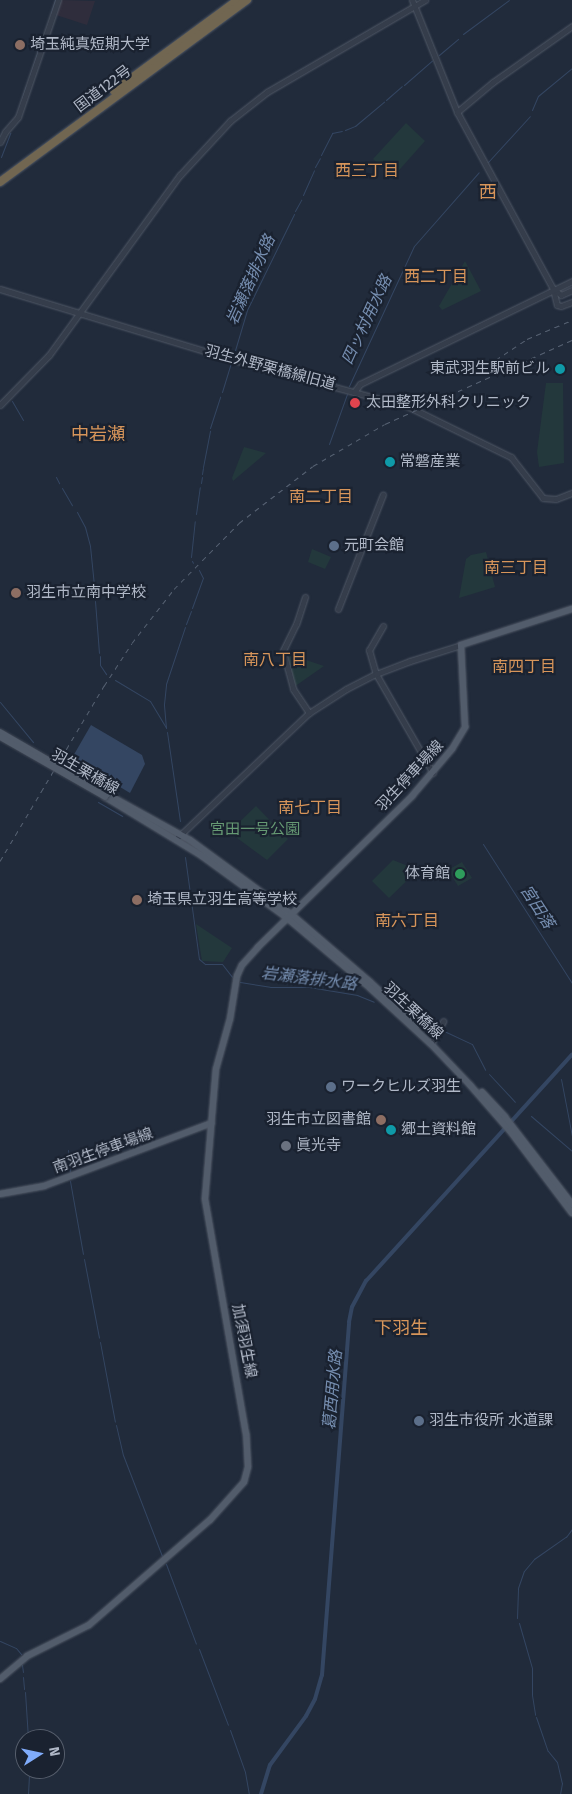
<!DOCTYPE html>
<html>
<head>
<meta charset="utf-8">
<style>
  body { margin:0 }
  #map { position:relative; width:572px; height:1794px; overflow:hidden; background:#212b3b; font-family:"Fira Sans","Noto Sans JP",sans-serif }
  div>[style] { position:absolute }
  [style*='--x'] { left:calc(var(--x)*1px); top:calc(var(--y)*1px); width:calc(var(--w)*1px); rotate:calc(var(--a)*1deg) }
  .medical>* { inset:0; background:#2f2d3c }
  .green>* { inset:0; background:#23383c }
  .water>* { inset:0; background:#344662 }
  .stream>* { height:1px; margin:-0.5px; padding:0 0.5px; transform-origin:0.5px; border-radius:0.5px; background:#344662 }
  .canal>* { height:4px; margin:-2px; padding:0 2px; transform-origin:2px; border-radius:2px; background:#344662 }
  .roads { filter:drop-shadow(0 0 1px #505866) drop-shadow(0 0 1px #505866) }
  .minor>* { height:5px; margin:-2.5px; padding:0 2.5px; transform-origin:2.5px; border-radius:2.5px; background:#353d4b }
  .major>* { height:6px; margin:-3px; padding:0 3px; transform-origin:3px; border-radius:3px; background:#525c6b }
  .highway>* { height:8px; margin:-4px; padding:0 4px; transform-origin:4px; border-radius:4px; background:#716651 }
  .rail>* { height:1px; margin-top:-0.5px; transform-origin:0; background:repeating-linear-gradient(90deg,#566172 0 5px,transparent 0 10px) }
  .bridges { filter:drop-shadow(0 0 1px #3e4654) drop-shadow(0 0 1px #3e4654) }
  .major-bridge>* { height:6px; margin:-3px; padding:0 3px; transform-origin:3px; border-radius:3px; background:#525c6b }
  .dots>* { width:14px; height:14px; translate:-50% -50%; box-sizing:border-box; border:2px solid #1a2230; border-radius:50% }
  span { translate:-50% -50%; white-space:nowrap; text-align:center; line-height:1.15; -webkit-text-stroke:4.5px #1a2230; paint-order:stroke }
  .poi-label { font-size:15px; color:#b0b8c7 }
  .left { translate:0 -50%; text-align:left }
  .right { translate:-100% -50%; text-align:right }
  .street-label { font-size:15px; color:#b0b8c7 }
  .park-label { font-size:15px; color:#669973 }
  .neighbourhood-label { font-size:16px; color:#d7955a }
  .water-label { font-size:16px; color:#768eb0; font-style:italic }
  .quarter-label { font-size:18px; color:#d7955a }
  .north { position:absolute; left:15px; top:1729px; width:50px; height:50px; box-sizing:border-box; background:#1a2230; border:1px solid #565e6c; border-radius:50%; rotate:80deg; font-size:14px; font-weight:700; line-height:20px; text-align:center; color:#b0b8c7 }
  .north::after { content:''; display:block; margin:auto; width:18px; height:22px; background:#80acfb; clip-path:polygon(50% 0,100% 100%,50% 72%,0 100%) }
</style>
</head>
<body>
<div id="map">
  <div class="medical">
    <div style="clip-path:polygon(61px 0,95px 1px,87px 25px,56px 15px)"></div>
  </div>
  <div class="green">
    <div style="clip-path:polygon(406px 123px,425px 141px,393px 177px,373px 159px)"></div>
    <div style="clip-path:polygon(465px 261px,481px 291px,442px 310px,439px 306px)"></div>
    <div style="clip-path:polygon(546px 383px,563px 383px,564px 463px,539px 467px,537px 452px)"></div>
    <div style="clip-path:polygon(244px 447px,266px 453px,233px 481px,232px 478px)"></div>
    <div style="clip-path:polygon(312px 549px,331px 557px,325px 569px,308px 562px)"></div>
    <div style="clip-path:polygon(486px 552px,495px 587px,459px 598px,466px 559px,471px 555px)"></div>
    <div style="clip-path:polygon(288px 654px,324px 666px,294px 687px)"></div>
    <div style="clip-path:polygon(256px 806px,288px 839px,267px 860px,229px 832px)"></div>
    <div style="clip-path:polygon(393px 860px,418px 870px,389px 898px,372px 881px)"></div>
    <div style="clip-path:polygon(462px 862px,472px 878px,458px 886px,448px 870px)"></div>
    <div style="clip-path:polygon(196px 924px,232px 948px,223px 962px,202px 961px)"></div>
  </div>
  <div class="water">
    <div style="clip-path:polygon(91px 725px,142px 755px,145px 764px,130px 793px,72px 758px)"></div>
  </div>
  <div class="stream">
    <div style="--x:51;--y:13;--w:14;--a:-73"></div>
    <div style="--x:463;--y:34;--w:57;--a:-36.5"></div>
    <div style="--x:439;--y:55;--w:25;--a:-40"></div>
    <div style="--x:30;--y:75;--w:28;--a:-72"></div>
    <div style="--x:404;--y:85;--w:37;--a:-41"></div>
    <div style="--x:22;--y:98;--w:13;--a:-72"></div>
    <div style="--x:386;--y:100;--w:21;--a:-41"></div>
    <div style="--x:532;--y:110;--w:15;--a:-67"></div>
    <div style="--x:538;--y:96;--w:44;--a:-39.5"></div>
    <div style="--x:345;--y:130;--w:11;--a:-22"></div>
    <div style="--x:355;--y:126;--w:38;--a:-40"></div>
    <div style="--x:321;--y:155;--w:25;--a:-63"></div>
    <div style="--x:332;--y:133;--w:10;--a:-11"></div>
    <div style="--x:1;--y:157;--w:26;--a:-69"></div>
    <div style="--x:488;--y:162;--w:62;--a:-47.6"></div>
    <div style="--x:315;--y:167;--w:10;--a:-61"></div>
    <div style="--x:303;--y:195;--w:27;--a:-66"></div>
    <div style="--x:295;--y:211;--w:13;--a:-61"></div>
    <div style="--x:233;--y:357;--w:49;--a:-73.4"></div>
    <div style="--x:247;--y:310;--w:107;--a:-63.9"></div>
    <div style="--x:349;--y:386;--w:154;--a:-65.1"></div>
    <div style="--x:414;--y:246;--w:98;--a:-48.7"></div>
    <div style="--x:222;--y:392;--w:30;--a:-73"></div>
    <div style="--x:12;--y:401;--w:22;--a:60"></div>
    <div style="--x:210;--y:428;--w:33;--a:-72"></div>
    <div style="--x:329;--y:444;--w:53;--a:-70.2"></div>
    <div style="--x:203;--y:467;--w:37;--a:-79"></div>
    <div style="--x:202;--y:474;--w:6;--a:-81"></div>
    <div style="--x:56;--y:477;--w:7;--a:63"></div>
    <div style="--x:201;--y:483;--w:6;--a:-81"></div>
    <div style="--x:62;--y:488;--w:20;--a:60"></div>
    <div style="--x:77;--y:512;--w:17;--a:62"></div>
    <div style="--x:85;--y:527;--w:20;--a:75"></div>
    <div style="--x:90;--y:546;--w:49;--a:84.2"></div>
    <div style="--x:196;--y:514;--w:27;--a:-82"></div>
    <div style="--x:191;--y:557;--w:36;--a:-84"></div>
    <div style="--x:192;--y:561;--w:2;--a:63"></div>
    <div style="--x:95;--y:601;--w:52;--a:85.6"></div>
    <div style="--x:192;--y:608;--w:32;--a:-70"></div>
    <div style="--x:203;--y:578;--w:9;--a:-117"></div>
    <div style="--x:186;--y:624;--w:14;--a:-69"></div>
    <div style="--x:100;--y:656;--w:9;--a:90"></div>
    <div style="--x:100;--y:665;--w:11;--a:56"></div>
    <div style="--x:115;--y:680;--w:41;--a:31"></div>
    <div style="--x:150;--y:701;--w:31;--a:59"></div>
    <div style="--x:0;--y:702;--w:52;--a:50.5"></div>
    <div style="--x:166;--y:728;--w:24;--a:-95"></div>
    <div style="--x:164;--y:704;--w:20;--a:-84"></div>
    <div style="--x:166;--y:684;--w:60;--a:-71.6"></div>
    <div style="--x:167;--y:732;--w:90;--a:81.7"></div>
    <div style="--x:98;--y:802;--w:28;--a:30"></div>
    <div style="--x:483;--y:844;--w:165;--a:57.4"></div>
    <div style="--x:185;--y:857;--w:103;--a:82.2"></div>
    <div style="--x:199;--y:959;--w:8;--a:40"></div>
    <div style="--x:205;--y:964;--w:17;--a:0"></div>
    <div style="--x:222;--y:964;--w:16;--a:52"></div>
    <div style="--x:240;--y:982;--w:30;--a:9"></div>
    <div style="--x:270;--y:987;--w:39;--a:0"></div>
    <div style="--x:309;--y:987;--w:49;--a:9.5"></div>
    <div style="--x:357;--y:995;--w:18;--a:22"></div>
    <div style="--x:415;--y:1017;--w:21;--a:23"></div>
    <div style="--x:444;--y:1031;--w:31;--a:25"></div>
    <div style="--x:472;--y:1044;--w:29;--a:63"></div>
    <div style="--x:489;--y:1074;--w:38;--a:47"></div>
    <div style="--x:561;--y:1079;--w:58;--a:79.1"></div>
    <div style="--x:531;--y:1116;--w:54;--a:40.5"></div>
    <div style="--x:68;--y:1150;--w:24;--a:85"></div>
    <div style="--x:70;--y:1181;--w:74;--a:79.9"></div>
    <div style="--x:84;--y:1259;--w:80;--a:79.2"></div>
    <div style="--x:100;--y:1342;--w:81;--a:79.4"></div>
    <div style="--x:116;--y:1425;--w:31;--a:77"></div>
    <div style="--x:123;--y:1455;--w:108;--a:68.9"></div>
    <div style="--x:166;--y:1564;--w:85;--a:69.4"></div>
    <div style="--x:517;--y:1618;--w:30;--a:-88"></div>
    <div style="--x:518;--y:1588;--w:18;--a:-71"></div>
    <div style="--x:524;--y:1571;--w:16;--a:-50"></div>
    <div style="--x:534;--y:1559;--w:39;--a:-35"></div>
    <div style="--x:566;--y:1537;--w:10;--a:-53"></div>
    <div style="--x:519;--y:1623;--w:47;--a:73.9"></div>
    <div style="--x:532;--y:1668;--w:27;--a:90"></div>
    <div style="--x:532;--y:1695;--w:20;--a:81"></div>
    <div style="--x:0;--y:1641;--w:17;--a:24"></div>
    <div style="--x:16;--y:1648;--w:8;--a:50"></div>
    <div style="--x:199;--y:1649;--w:81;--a:69.1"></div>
    <div style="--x:22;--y:1665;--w:7;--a:82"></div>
    <div style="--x:23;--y:1677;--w:12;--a:85"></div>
    <div style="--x:25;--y:1692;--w:47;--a:86.3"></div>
    <div style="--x:536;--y:1717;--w:36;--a:71"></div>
    <div style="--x:548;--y:1751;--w:14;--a:51"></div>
    <div style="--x:557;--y:1762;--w:22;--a:77"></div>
    <div style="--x:562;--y:1783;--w:11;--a:100"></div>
    <div style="--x:230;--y:1730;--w:45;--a:70.3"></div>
    <div style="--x:245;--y:1772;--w:22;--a:80"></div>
    <div style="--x:29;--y:1771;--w:2;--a:-90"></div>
    <div style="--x:28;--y:1794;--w:20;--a:-87"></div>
  </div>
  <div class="canal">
    <div style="--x:261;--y:1794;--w:30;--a:-73"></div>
    <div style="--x:270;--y:1765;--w:61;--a:-53.7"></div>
    <div style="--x:306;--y:1716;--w:19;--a:-62"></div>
    <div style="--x:315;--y:1699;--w:25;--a:-74"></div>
    <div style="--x:322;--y:1675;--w:354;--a:-85.6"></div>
    <div style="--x:349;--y:1322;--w:15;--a:-79"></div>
    <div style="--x:352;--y:1307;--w:30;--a:-62"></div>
    <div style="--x:366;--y:1281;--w:306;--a:-47.7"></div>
  </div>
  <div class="roads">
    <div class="minor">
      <div style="--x:412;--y:0;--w:121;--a:68.1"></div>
      <div style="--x:457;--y:112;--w:201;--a:61.5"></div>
      <div style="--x:553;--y:289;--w:16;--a:76"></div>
      <div style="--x:557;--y:305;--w:4;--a:14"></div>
      <div style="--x:561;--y:306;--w:12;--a:-20"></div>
      <div style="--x:457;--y:112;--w:47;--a:-39.8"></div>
      <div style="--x:493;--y:82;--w:97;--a:-35.3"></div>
      <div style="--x:0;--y:142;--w:11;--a:-63"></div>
      <div style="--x:5;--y:132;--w:20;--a:-49"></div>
      <div style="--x:18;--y:117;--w:124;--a:-71.1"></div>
      <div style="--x:0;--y:289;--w:245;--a:16.9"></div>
      <div style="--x:234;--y:360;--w:181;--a:15"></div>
      <div style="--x:409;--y:407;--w:114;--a:26.1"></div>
      <div style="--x:511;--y:457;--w:52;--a:52"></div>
      <div style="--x:543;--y:498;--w:13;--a:4"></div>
      <div style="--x:556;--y:499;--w:17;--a:-21"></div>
      <div style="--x:553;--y:289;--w:10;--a:37"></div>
      <div style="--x:561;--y:295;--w:12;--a:-24"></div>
      <div style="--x:354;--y:392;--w:10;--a:-53"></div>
      <div style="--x:360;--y:384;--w:236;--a:-25.9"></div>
      <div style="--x:0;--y:405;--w:70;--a:-45.6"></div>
      <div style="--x:49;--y:355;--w:223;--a:-54"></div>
      <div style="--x:180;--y:175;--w:74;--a:-47.2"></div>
      <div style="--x:230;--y:121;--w:47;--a:-38.1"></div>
      <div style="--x:267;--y:92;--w:183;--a:-30.2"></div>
      <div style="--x:305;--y:597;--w:28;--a:108"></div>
      <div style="--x:296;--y:624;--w:30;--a:116"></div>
      <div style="--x:283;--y:651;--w:39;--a:75"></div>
      <div style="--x:293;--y:689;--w:29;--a:56"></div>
      <div style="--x:338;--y:609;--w:123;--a:-68.6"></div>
      <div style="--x:383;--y:626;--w:28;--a:120"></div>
      <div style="--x:369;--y:650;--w:25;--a:74"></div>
      <div style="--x:376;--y:674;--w:114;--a:60.1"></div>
      <div style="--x:176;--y:839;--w:183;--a:-43.5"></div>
      <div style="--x:309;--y:713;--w:44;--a:-33"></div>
      <div style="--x:346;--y:689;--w:34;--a:-27"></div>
      <div style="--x:376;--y:674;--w:36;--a:-21"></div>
      <div style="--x:410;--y:661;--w:53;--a:-17.4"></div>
      <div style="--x:431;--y:1044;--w:26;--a:-62"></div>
    </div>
    <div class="major">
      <div style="--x:107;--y:794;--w:95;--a:29"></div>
      <div style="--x:190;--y:840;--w:125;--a:36.2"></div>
      <div style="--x:291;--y:914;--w:104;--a:40.7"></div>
      <div style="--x:370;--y:982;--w:64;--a:43.1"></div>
      <div style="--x:105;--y:797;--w:114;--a:31.3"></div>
      <div style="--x:202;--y:856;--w:105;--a:36.1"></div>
      <div style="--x:287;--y:918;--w:109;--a:40.1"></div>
      <div style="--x:370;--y:988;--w:83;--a:42.6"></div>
      <div style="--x:431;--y:1044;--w:57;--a:46.4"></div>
      <div style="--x:470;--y:1085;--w:61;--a:49"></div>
      <div style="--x:510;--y:1131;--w:103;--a:52.9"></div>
      <div style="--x:482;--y:1092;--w:34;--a:47"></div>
      <div style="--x:505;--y:1117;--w:110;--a:52.4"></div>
      <div style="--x:0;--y:1194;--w:45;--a:-10.3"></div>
      <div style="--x:44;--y:1186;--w:179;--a:-20.6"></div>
      <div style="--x:0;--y:1679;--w:35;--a:-40"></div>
      <div style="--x:27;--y:1656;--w:69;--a:-26.6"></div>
      <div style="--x:89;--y:1625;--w:160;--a:-41"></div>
      <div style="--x:210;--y:1520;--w:51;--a:-48.2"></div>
      <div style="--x:244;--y:1482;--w:16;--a:-75"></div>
      <div style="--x:248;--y:1467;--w:33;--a:-93"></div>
      <div style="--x:246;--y:1434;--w:239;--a:-99.9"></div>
      <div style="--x:205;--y:1199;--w:130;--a:-85.2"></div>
      <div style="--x:216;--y:1069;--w:52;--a:-74.4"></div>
      <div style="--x:230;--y:1019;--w:44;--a:-80.8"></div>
      <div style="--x:237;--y:976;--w:12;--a:-66"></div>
      <div style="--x:242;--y:965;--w:24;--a:-48"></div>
      <div style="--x:258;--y:947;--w:216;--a:-44.4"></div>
      <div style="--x:412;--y:796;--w:62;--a:-49.6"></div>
      <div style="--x:452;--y:749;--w:26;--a:-59"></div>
      <div style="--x:465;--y:727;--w:82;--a:-92.8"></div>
      <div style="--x:461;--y:645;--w:117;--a:-18"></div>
    </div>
    <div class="highway">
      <div style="--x:114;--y:91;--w:154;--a:-36.3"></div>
      <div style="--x:0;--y:182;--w:307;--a:-36.4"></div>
    </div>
  </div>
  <div class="rail">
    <div style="--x:479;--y:371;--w:58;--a:-33.7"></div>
    <div style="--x:527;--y:339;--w:49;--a:-22.9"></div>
    <div style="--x:0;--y:861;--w:204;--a:-59.3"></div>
    <div style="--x:104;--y:686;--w:51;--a:-56.9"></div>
    <div style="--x:132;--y:643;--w:68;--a:-52.1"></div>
    <div style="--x:174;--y:589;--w:93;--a:-45.4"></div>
    <div style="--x:239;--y:523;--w:93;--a:-37.6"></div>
    <div style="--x:313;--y:466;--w:83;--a:-30.3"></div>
    <div style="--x:385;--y:424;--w:205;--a:-24.2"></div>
  </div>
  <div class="bridges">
    <div class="major-bridge">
      <div style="--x:0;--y:732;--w:124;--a:30.1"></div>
      <div style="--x:0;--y:737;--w:121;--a:29.7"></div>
    </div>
  </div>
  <div class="dots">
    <div style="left:20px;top:45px;background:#8d6e63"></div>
    <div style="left:560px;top:369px;background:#0f9aa8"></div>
    <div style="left:355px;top:403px;background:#e0444e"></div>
    <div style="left:390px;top:462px;background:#0f9aa8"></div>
    <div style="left:334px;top:546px;background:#5c6f8a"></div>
    <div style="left:16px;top:593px;background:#8d6e63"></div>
    <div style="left:460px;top:874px;background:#2e9e5b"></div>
    <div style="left:137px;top:900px;background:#8d6e63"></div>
    <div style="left:331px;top:1087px;background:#5c6f8a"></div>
    <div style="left:381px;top:1120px;background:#8d6e63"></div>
    <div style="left:391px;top:1130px;background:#0f9aa8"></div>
    <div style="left:286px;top:1146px;background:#6b7280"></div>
    <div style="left:419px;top:1421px;background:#5c6f8a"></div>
  </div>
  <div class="poi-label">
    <span class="left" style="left:30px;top:45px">埼玉純真短期大学</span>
    <span class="right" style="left:550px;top:369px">東武羽生駅前ビル</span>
    <span class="left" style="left:366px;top:403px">太田整形外科クリニック</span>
    <span class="left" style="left:400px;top:462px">常磐産業</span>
    <span class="left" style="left:344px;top:546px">元町会館</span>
    <span class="left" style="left:26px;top:593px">羽生市立南中学校</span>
    <span class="right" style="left:450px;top:874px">体育館</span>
    <span class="left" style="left:147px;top:900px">埼玉県立羽生高等学校</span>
    <span class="left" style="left:341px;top:1087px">ワークヒルズ羽生</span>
    <span class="right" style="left:371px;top:1120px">羽生市立図書館</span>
    <span class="left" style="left:401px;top:1130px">郷土資料館</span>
    <span class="left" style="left:296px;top:1146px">眞光寺</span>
    <span class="left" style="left:429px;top:1421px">羽生市役所 水道課</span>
  </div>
  <div class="street-label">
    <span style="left:103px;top:89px;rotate:-37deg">国道122号</span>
    <span style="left:270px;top:368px;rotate:15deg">羽生外野栗橋線旧道</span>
    <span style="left:85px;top:772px;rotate:30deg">羽生栗橋線</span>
    <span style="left:410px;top:776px;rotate:-47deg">羽生停車場線</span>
    <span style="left:413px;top:1011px;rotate:43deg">羽生栗橋線</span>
    <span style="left:103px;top:1151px;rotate:-20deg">南羽生停車場線</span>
    <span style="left:244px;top:1341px;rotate:79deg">加須羽生線</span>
  </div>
  <div class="park-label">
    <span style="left:255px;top:830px">宮田一号公園</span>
  </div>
  <div class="neighbourhood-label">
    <span style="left:367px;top:171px">西三丁目</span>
    <span style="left:436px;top:277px">西二丁目</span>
    <span style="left:321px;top:497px">南二丁目</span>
    <span style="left:516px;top:568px">南三丁目</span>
    <span style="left:275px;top:660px">南八丁目</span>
    <span style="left:524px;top:667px">南四丁目</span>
    <span style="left:310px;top:808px">南七丁目</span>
    <span style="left:407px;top:921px">南六丁目</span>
  </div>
  <div class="water-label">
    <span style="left:251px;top:280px;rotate:-66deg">岩瀬落排水路</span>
    <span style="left:367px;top:320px;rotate:-65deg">四ッ村用水路</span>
    <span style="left:537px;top:907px;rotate:57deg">宮田落</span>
    <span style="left:309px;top:979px;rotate:7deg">岩瀬落排水路</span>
    <span style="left:333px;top:1390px;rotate:-85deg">葛西用水路</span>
  </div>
  <div class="quarter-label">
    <span style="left:488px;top:192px">西</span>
    <span style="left:98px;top:434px">中岩瀬</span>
    <span style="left:401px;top:1328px">下羽生</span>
  </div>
  <div class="north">N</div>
</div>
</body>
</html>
